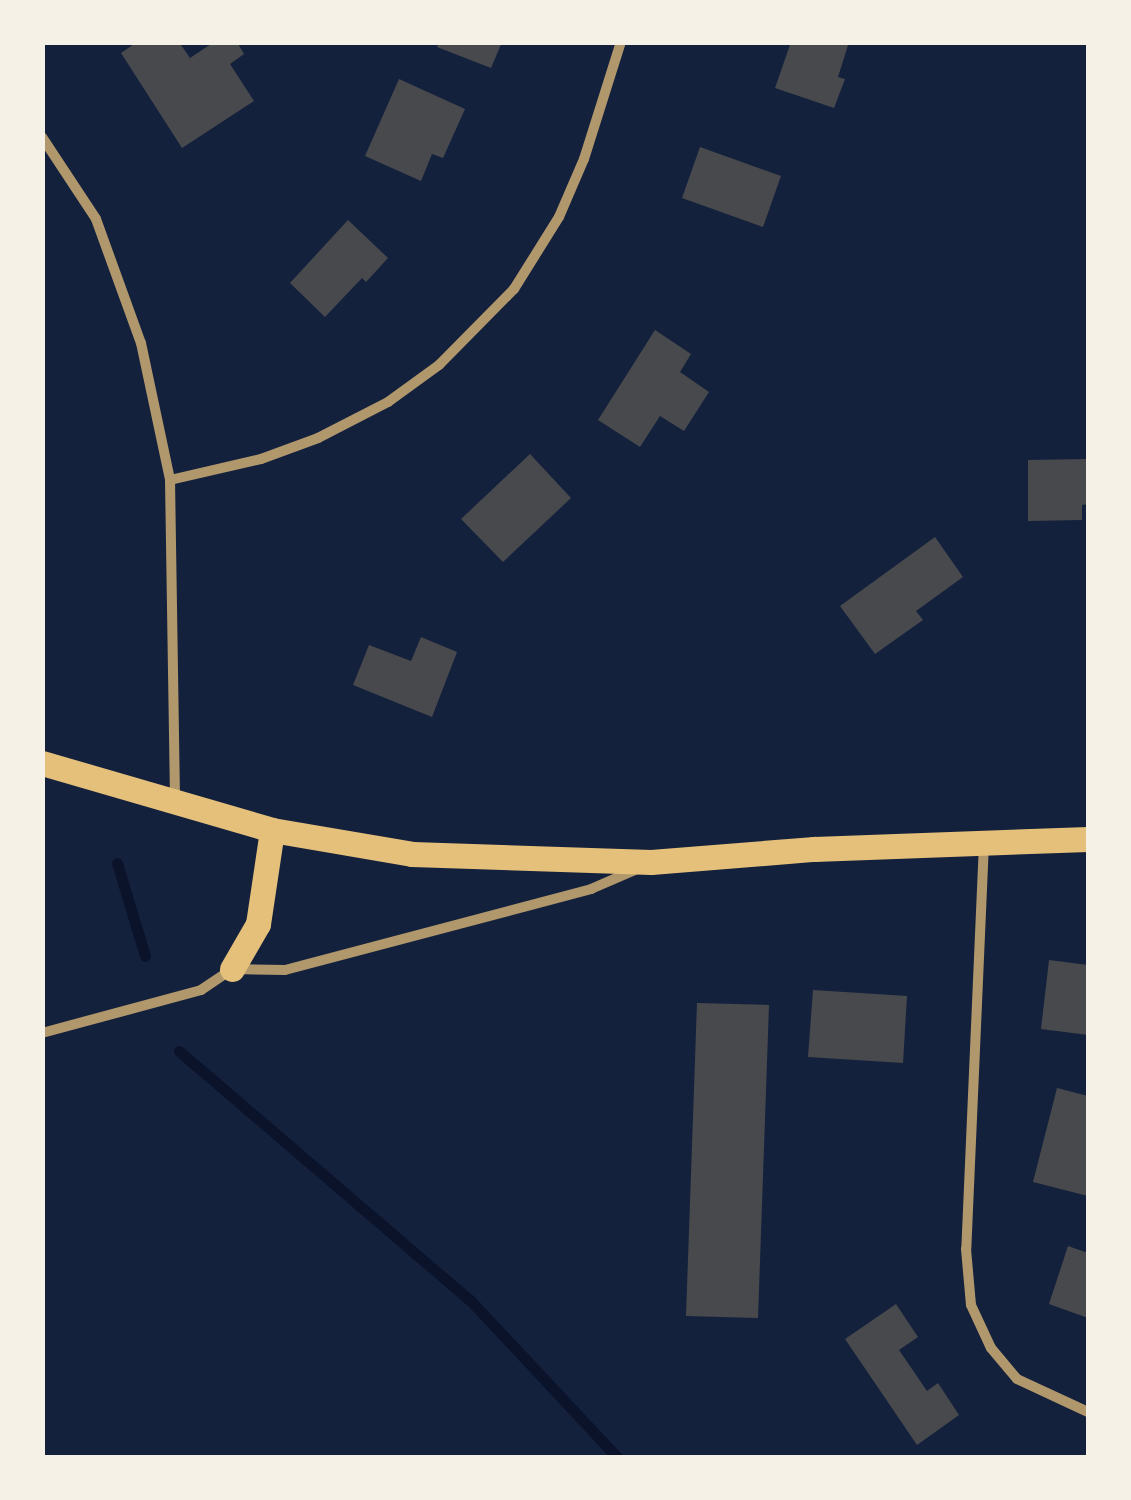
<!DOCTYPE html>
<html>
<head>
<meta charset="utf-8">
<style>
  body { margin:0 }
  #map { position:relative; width:1131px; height:1500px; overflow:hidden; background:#14213d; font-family:Manrope,sans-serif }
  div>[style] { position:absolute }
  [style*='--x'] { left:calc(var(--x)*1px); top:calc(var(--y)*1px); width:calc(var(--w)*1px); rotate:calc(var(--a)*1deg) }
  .stream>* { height:11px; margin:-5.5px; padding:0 5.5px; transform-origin:5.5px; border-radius:5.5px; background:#0b132b }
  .building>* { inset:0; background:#48494c }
  .minor>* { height:10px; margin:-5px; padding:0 5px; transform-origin:5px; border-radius:5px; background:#b1986c }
  .primary>* { height:25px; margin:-12.5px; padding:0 12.5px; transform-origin:12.5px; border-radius:12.5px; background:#e5c07b }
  span { translate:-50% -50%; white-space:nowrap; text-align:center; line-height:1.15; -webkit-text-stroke:9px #f6f1e7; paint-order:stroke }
  .frame { position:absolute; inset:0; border:45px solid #f6f1e7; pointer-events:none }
</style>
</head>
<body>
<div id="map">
  <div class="stream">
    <div style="--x:117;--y:863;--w:97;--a:73.2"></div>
    <div style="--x:179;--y:1051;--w:383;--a:40.6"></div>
    <div style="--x:470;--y:1300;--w:216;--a:46.9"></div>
  </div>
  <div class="building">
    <div style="clip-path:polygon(137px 42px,179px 42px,190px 58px,214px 42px,237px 42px,244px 54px,230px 64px,254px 101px,182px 148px,121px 53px)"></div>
    <div style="clip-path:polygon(439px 42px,502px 42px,491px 68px,437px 47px)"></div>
    <div style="clip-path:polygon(791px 42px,849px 42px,838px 77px,845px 79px,834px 108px,775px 88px)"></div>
    <div style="clip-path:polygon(399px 79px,465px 109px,443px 158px,432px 154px,421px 181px,365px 156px)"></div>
    <div style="clip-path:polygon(700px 147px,781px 176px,763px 227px,682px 198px)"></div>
    <div style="clip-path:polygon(348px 220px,388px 258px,366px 282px,362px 278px,325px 317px,290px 283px)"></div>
    <div style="clip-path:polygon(655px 330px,691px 354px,680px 372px,709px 392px,684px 431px,660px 416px,640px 447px,598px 420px)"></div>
    <div style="clip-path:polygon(530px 454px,571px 498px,503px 562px,461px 519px)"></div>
    <div style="clip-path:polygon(1088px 459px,1088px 504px,1082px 505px,1082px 520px,1028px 521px,1028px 460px)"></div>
    <div style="clip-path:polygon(935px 537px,963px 577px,916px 611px,923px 620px,875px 654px,840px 606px)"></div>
    <div style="clip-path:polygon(421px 637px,457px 652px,432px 717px,353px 685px,369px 645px,411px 661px)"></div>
    <div style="clip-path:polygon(1049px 960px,1088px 965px,1088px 1035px,1041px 1029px)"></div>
    <div style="clip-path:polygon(813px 990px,907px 996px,903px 1063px,808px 1057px)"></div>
    <div style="clip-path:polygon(697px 1003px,769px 1005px,758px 1318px,686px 1316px)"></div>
    <div style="clip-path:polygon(1057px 1088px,1088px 1096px,1088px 1196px,1033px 1182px)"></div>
    <div style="clip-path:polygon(1068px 1246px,1088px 1253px,1088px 1318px,1049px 1304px)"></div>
    <div style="clip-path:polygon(896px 1304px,918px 1337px,899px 1350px,927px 1391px,938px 1383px,959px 1415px,917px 1445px,845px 1339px)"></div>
  </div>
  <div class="minor">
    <div style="--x:42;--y:137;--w:98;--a:56.6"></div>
    <div style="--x:96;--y:219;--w:132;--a:70.1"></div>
    <div style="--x:141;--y:343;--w:140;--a:78"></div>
    <div style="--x:170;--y:480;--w:319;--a:89.1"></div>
    <div style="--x:170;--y:480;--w:93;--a:-13"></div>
    <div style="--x:261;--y:459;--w:61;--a:-20.2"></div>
    <div style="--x:318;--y:438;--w:79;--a:-27.2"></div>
    <div style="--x:388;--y:402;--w:63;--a:-36"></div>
    <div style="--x:439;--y:365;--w:107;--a:-45.4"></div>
    <div style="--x:514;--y:289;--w:85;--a:-58"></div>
    <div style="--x:559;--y:217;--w:63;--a:-66.7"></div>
    <div style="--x:584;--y:159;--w:123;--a:-72.5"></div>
    <div style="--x:984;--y:843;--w:406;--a:92.5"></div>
    <div style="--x:966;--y:1249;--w:56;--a:84.9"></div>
    <div style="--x:971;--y:1305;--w:47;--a:65.1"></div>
    <div style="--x:991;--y:1348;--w:40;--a:50"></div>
    <div style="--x:1017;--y:1379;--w:78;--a:24.9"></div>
    <div style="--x:42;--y:1033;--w:165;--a:-15.1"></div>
    <div style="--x:201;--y:990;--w:37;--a:-34"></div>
    <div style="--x:232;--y:969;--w:53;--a:1.1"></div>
    <div style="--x:285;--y:970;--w:317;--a:-14.8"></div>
    <div style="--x:591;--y:889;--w:48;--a:-23.4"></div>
  </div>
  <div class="primary">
    <div style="--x:42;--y:763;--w:240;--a:16.2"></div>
    <div style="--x:272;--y:830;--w:142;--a:9.7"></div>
    <div style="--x:412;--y:854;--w:239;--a:1.9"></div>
    <div style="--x:651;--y:862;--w:164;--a:-4.6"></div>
    <div style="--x:814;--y:849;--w:274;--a:-2.1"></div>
    <div style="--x:232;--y:969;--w:52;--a:-60"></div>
    <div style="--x:258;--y:924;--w:95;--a:-81.5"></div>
  </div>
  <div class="frame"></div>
</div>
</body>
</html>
